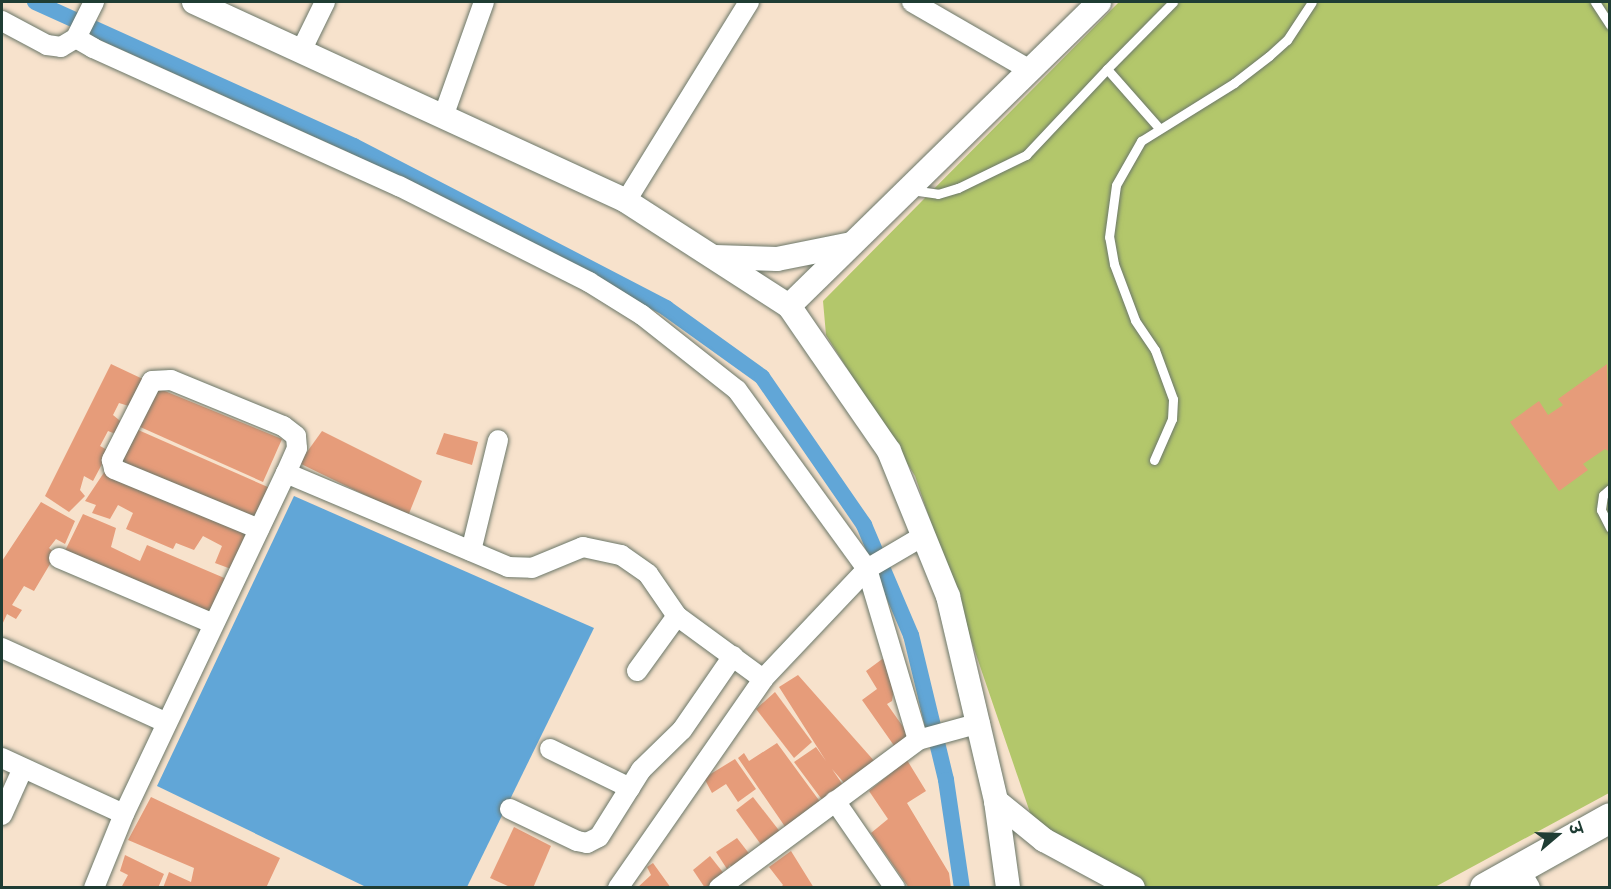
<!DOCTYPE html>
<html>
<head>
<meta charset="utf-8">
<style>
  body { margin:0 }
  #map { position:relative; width:1611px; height:889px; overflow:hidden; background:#f7e2cc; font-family:Mynerve,"Playpen Sans Deva",sans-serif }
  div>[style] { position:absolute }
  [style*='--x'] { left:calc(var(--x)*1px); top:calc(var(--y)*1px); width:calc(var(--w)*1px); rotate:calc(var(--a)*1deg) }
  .green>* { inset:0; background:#b3c76b }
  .water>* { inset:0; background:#61a6d7 }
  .canal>* { height:16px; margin:-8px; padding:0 8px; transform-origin:8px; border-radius:8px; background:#61a6d7 }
  .building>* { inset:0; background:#e69c7a }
  .roads { filter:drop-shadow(0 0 2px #6b7769) drop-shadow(0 0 2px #6b7769) }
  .service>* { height:9px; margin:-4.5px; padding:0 4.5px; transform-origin:4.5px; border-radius:4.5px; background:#fff }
  .minor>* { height:20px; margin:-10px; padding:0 10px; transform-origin:10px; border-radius:10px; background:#fff }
  .tertiary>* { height:24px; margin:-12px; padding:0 12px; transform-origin:12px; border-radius:12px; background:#fff }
  .primary>* { height:30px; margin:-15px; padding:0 15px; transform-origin:15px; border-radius:15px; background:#fff }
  span { translate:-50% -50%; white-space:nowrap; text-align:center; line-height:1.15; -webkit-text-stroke:4.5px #fff; paint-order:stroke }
  .frame { position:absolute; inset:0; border:3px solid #1f3d34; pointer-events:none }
  .north { position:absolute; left:1527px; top:805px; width:60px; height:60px; -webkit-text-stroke:4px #fff; paint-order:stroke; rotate:71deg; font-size:16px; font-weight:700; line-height:24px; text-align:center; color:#1f3d34 }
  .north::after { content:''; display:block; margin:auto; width:21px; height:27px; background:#1f3d34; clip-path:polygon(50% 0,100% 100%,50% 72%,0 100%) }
</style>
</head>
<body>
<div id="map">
  <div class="green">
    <div style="clip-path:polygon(1119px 2px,1609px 2px,1609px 793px,1435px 887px,1147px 887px,1037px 833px,915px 476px,826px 335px,823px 301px)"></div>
  </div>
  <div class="water">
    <div style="clip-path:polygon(294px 496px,594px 628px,467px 887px,366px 887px,157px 786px)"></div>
  </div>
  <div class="canal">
    <div style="--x:35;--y:2;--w:350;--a:24.3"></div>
    <div style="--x:354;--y:146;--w:352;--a:27.4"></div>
    <div style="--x:666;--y:308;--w:118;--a:35.7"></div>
    <div style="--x:762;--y:377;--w:180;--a:55.4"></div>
    <div style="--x:864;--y:525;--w:120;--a:66.9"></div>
    <div style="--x:911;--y:635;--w:149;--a:76.4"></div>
    <div style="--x:946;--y:780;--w:109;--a:81.6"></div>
  </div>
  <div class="building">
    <div style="clip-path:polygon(111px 364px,147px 381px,132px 407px,119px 403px,113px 415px,124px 424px,118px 435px,108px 431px,100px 446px,109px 451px,93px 481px,84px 476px,80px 490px,85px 496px,69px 512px,45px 496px)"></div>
    <div style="clip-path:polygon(1607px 364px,1610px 452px,1605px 449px,1583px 464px,1588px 470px,1559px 491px,1510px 422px,1539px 401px,1548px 415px,1563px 405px,1558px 399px)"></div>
    <div style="clip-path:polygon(155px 387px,282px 439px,263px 482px,138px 426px)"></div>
    <div style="clip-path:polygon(136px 429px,270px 488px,253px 521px,121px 462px)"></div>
    <div style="clip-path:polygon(322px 431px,422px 481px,408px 516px,299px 463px)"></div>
    <div style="clip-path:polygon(444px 433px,478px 442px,472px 465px,436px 454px)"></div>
    <div style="clip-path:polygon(105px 471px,248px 535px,231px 569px,215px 563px,222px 546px,203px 536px,194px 550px,176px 543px,173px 549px,126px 529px,133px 513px,118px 505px,110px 519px,92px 513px,96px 505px,85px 501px)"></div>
    <div style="clip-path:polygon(41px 502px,75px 521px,65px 544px,56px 539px,49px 548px,56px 554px,34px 591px,24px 586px,12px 605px,22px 610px,16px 619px,7px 614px,2px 625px,2px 561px)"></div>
    <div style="clip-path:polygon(83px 514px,116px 528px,111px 547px,140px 561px,147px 545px,229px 580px,212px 618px,64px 553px)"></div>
    <div style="clip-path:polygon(885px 657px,895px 683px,892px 701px,887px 704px,911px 738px,895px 747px,862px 700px,877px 689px,866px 671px)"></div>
    <div style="clip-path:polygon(798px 675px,876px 763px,845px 784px,832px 769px,843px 785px,823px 801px,794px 762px,816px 747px,826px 761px,779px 687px)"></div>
    <div style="clip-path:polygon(775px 692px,812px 742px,794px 758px,756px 709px)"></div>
    <div style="clip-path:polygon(777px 743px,821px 803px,788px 831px,738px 758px,744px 753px,749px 761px)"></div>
    <div style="clip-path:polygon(735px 759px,756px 789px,738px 802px,726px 784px,712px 793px,704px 778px)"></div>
    <div style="clip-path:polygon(907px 760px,926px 791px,907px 803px,949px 873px,951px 888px,909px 888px,871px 833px,888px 819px,869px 791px)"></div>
    <div style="clip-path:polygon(151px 797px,280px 858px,266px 888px,163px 888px,169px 872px,191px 882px,194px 868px,128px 840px)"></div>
    <div style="clip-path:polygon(753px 797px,781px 833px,762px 846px,736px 810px)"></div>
    <div style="clip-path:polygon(514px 827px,551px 846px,533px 888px,512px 888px,490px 878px)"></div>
    <div style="clip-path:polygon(737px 838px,751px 856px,734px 871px,730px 865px,727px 869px,716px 852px)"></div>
    <div style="clip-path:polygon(791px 851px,814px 888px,780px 888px,783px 885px,769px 867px)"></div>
    <div style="clip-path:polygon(125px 855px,164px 874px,158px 888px,121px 888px,128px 875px,120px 871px)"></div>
    <div style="clip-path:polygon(710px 856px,725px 875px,705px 888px,693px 870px)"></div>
    <div style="clip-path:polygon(653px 863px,671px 888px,637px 888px,651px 875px,647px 867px)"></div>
  </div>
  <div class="roads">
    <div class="service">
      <div style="--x:1595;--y:2;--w:27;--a:57"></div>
      <div style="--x:1107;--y:69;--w:94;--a:-45.4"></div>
      <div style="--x:911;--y:190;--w:27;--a:8"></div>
      <div style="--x:938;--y:194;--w:21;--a:-17"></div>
      <div style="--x:958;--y:188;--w:76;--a:-25.9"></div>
      <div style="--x:1026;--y:155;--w:118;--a:-46.7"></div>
      <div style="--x:1107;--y:69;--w:79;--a:48.6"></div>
      <div style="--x:1154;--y:460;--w:45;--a:-66.3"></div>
      <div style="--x:1172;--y:419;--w:20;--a:-87"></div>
      <div style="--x:1173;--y:399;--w:52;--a:-110.2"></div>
      <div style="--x:1155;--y:350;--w:36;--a:-124"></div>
      <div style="--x:1135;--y:320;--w:60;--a:-110.6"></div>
      <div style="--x:1114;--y:264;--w:27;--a:-100"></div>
      <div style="--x:1109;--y:237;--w:52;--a:-82.3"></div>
      <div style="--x:1116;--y:185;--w:51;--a:-60.4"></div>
      <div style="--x:1141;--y:141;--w:110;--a:-31.9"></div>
      <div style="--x:1234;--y:83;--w:44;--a:-37.6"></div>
      <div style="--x:1269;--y:56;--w:24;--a:-42"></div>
      <div style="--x:1287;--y:40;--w:45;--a:-56.7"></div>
      <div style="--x:1610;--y:489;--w:9;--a:139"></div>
      <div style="--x:1603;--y:495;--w:15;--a:98"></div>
      <div style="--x:1601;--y:510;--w:20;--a:63"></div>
    </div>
    <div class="minor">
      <div style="--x:94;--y:2;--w:40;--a:116.6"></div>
      <div style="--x:76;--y:38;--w:20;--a:30"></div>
      <div style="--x:93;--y:48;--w:336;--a:24.3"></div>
      <div style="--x:399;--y:186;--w:213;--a:26.8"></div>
      <div style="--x:589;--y:282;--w:62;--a:31.9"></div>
      <div style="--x:642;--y:315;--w:121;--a:38.3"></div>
      <div style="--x:737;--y:390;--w:221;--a:54"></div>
      <div style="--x:867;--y:569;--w:178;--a:73.4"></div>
      <div style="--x:912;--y:2;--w:136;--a:30"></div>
      <div style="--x:2;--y:21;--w:51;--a:28.1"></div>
      <div style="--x:47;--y:45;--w:14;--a:8"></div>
      <div style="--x:61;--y:47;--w:17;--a:-31"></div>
      <div style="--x:301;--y:51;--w:55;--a:-63.9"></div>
      <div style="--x:443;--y:117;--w:122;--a:-70.4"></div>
      <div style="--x:626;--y:201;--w:234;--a:-58.3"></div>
      <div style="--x:286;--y:473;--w:241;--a:22.9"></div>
      <div style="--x:508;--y:567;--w:24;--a:2"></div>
      <div style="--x:532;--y:568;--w:55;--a:-22.4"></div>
      <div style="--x:583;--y:547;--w:39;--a:12"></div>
      <div style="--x:621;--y:555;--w:33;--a:35"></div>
      <div style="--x:648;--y:574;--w:51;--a:55.4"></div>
      <div style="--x:677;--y:616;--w:107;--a:36.2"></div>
      <div style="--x:471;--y:551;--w:114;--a:-76.3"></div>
      <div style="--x:59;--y:558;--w:168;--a:23.1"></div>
      <div style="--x:2;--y:648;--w:181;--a:24.4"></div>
      <div style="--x:637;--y:671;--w:68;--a:-54"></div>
      <div style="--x:550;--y:749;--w:89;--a:26"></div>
      <div style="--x:2;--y:758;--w:134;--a:24.7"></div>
      <div style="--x:835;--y:801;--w:106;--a:55.4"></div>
      <div style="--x:510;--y:809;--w:74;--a:25.5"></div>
      <div style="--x:577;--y:841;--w:10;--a:11"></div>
      <div style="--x:587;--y:843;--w:13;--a:-27"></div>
      <div style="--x:599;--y:837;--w:79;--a:-57.9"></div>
      <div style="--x:641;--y:770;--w:57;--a:-44.3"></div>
      <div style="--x:682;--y:730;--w:90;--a:-55.4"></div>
      <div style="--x:2;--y:815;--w:51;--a:-65.9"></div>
      <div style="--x:1518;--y:867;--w:24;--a:60"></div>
      <div style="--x:94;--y:888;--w:80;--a:-67.9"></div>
      <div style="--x:124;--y:814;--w:378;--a:-64.6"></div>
      <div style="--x:286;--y:473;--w:27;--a:-66"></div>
      <div style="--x:297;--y:448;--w:12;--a:-95"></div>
      <div style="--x:296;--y:436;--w:16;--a:-142"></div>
      <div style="--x:283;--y:426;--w:121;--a:-157.7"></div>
      <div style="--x:171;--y:380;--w:19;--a:177"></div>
      <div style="--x:152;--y:381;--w:89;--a:116.9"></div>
      <div style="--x:112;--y:460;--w:9;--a:77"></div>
      <div style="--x:114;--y:469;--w:157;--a:22.5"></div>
      <div style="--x:618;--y:888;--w:254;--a:-55.2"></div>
      <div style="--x:763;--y:679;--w:151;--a:-46.6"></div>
      <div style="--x:867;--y:569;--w:65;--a:-30.5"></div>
      <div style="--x:719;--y:888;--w:248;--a:-36.6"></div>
      <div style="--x:918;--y:740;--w:64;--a:-15.3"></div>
    </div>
    <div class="tertiary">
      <div style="--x:194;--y:2;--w:476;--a:24.7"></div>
      <div style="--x:626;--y:201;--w:194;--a:32.8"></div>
      <div style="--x:789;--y:306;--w:434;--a:-44.4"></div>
      <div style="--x:715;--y:257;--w:62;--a:1.8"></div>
      <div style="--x:777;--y:259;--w:76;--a:-11.3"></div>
      <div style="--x:789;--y:306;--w:176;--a:55.4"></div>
      <div style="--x:889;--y:451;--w:157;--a:67.9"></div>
      <div style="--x:948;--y:596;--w:211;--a:76.8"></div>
      <div style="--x:996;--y:801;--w:62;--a:39.1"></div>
      <div style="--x:1044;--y:840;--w:101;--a:28.3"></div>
      <div style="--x:996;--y:801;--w:88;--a:82.1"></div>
    </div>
    <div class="primary">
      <div style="--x:1485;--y:888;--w:143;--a:-29.2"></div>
    </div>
  </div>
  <div class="frame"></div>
  <div class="north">उ</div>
</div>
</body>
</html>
